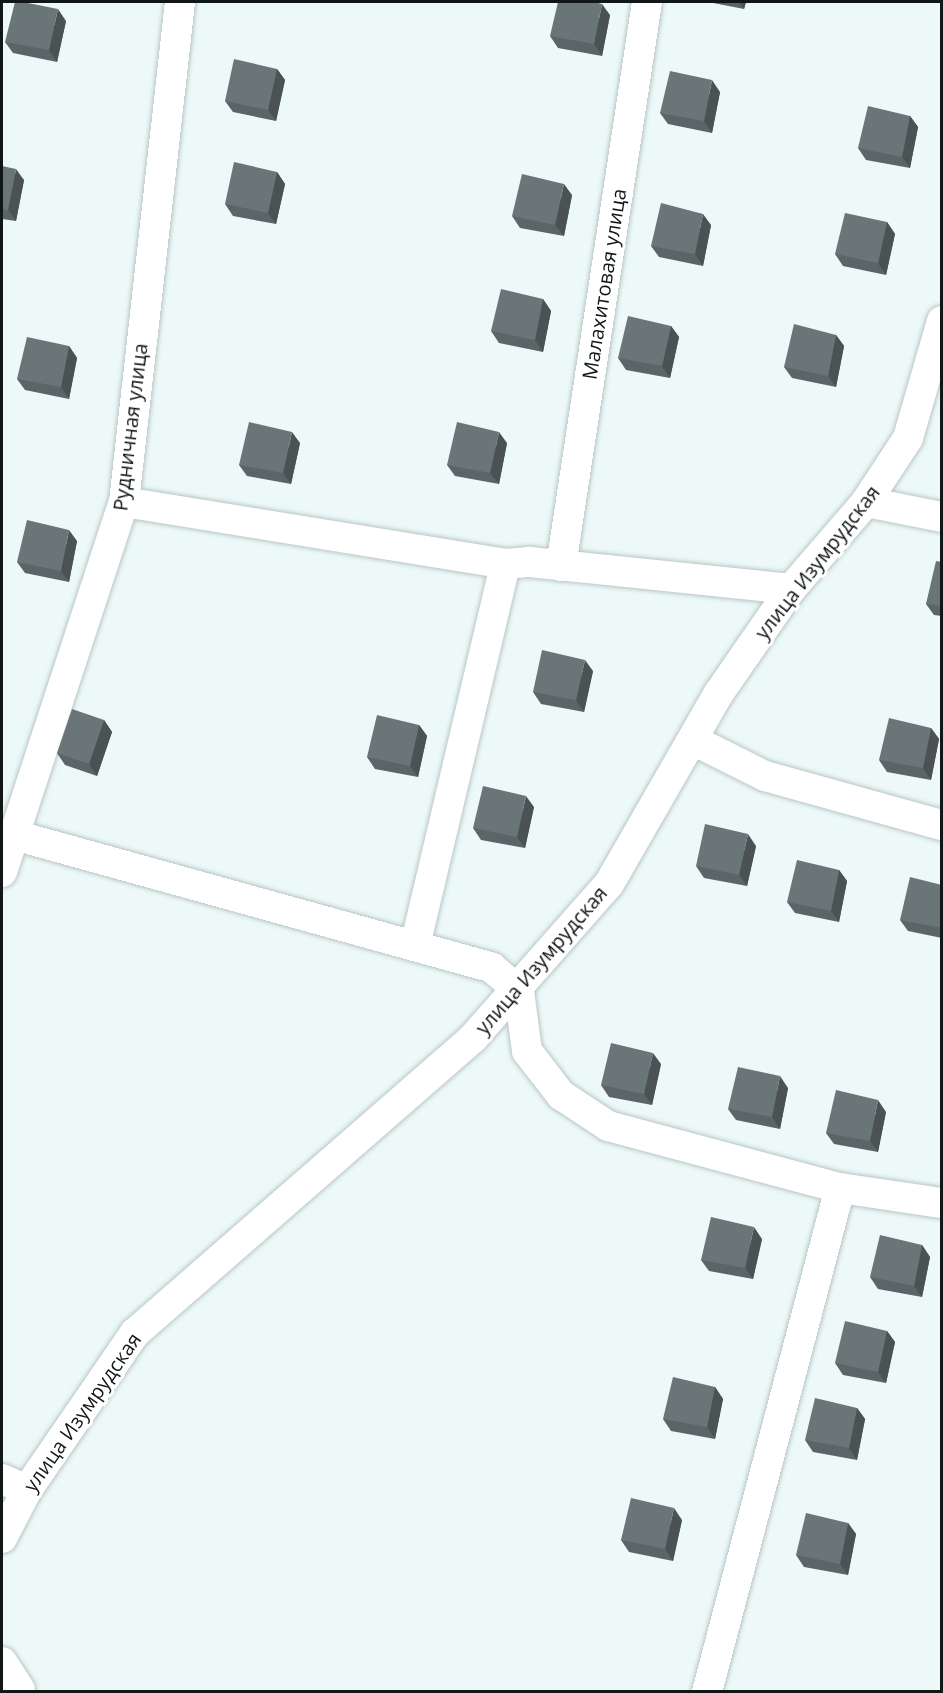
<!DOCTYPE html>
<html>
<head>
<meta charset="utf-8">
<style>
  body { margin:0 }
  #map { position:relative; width:943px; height:1693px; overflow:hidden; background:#ecf9f8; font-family:"Open Sans",sans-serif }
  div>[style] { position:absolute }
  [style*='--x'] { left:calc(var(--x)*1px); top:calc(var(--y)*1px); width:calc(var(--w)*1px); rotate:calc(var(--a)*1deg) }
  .roads { filter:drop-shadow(0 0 2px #bac6c6) drop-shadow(0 0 2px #bac6c6) }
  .minor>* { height:30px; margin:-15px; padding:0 15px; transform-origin:15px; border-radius:15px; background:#fff }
  .wall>* { inset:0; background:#5b6567 }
  .shaded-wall>* { inset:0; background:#4a5254 }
  .building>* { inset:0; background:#6a7578 }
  span { translate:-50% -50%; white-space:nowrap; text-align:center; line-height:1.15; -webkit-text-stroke:6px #fff; paint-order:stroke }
  .street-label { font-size:20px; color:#111616 }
  .frame { position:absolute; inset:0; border:3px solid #111616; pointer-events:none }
</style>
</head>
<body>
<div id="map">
  <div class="roads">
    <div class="minor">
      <div style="--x:124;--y:502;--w:386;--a:9.2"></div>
      <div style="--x:505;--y:564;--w:25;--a:-5"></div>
      <div style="--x:530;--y:562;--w:262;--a:5.9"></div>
      <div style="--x:866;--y:502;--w:77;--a:11.2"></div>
      <div style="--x:561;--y:566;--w:571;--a:-81.33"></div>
      <div style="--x:693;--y:740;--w:80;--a:26.6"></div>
      <div style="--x:765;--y:776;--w:184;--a:15.5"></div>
      <div style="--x:14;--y:835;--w:496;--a:15.5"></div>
      <div style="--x:492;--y:968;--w:35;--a:40"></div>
      <div style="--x:519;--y:991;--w:61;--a:82.4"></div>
      <div style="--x:527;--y:1051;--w:56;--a:52.3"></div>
      <div style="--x:561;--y:1095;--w:56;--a:33.4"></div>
      <div style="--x:608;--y:1126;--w:240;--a:15"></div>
      <div style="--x:840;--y:1188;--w:103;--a:8.4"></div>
      <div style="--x:2;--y:872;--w:390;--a:-71.8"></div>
      <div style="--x:124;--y:502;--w:503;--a:-83.61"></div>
      <div style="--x:415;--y:946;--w:392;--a:-76.7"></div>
      <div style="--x:2;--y:1479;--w:27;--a:24"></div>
      <div style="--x:2;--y:1538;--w:54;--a:-62.5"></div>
      <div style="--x:27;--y:1490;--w:191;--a:-55.5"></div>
      <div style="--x:135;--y:1333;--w:449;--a:-41.1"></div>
      <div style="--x:473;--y:1038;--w:205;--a:-48.6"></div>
      <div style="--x:609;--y:884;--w:220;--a:-60.1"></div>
      <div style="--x:719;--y:693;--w:126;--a:-55.3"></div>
      <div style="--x:791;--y:589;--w:115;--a:-49.2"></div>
      <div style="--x:866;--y:502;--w:77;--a:-56.7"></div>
      <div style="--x:908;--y:438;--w:122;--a:-73.8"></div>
      <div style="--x:2;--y:1662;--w:33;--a:57"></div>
      <div style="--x:707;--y:1692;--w:521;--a:-75.22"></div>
    </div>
  </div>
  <div class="wall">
    <div style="clip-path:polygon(708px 2px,746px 2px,744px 9px)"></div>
    <div style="clip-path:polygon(610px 15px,602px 56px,558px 48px,550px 36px)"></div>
    <div style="clip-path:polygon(66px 21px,57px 62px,13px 53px,5px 42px)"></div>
    <div style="clip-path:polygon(277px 69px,285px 80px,276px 121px,233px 112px,225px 101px)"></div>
    <div style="clip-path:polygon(720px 92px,712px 133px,668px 124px,660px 113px)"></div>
    <div style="clip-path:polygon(910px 116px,918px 127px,910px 168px,866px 160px,858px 148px)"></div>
    <div style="clip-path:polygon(2px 166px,24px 180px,16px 221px,2px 219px)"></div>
    <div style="clip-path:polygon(277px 172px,285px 184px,276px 224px,233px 216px,225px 204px)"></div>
    <div style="clip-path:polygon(572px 195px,564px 236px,520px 228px,512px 216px)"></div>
    <div style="clip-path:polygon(887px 222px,895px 234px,886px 275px,843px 266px,835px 254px)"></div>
    <div style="clip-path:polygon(711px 225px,703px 266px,659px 257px,651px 246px)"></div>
    <div style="clip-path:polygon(543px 299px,551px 311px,543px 352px,499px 343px,491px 331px)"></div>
    <div style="clip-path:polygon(671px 326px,679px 337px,670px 378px,626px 370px,618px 358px)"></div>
    <div style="clip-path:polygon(836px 335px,844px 346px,836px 387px,792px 378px,784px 367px)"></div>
    <div style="clip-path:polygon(69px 346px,77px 358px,69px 399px,25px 390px,17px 379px)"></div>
    <div style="clip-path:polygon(300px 443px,291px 484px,247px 476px,239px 465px)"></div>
    <div style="clip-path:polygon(507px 443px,499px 484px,455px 476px,447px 465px)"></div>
    <div style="clip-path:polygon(77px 541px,69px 582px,25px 573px,17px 562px)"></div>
    <div style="clip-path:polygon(942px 562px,942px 616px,934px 615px,926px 604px)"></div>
    <div style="clip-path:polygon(593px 671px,584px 712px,541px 704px,533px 692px)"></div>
    <div style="clip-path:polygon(104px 720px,112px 732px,97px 776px,65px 765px,57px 753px)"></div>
    <div style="clip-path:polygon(419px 725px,427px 736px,418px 777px,375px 769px,367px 757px)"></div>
    <div style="clip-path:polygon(931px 728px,939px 739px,931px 780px,887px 772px,879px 760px)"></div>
    <div style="clip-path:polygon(534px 807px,525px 848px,481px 840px,473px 828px)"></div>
    <div style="clip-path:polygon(756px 846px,747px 886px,704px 878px,696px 866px)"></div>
    <div style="clip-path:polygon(839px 870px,847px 881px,839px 922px,795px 913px,787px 902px)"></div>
    <div style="clip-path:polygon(942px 885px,942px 938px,908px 931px,900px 920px)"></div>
    <div style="clip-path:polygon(661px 1064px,652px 1105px,609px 1097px,601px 1085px)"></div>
    <div style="clip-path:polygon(788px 1088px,780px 1129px,736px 1120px,728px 1109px)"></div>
    <div style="clip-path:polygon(886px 1112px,878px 1152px,834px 1144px,826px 1133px)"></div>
    <div style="clip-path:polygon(762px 1239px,753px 1279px,709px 1271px,701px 1260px)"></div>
    <div style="clip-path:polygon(922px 1245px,930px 1257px,922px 1297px,878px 1289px,870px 1277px)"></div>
    <div style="clip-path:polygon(887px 1331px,895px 1342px,886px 1383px,843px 1375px,835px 1363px)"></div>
    <div style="clip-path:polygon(715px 1387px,723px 1399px,715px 1439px,671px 1431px,663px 1419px)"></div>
    <div style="clip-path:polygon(857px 1408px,865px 1419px,857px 1460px,813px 1452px,805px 1440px)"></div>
    <div style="clip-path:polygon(682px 1520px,673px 1561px,629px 1552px,621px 1540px)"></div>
    <div style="clip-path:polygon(848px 1523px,856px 1534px,848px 1575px,804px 1567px,796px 1555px)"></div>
  </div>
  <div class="shaded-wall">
    <div style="clip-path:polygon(739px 2px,746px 2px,744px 9px)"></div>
    <div style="clip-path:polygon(602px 4px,610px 15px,602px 56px,594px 44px)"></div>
    <div style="clip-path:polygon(58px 9px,66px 21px,57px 62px,49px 50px)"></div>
    <div style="clip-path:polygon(277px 69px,285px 80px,276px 121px,268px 110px)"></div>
    <div style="clip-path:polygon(712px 80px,720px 92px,712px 133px,704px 121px)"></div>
    <div style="clip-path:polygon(910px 116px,918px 127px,910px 168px,902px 157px)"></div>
    <div style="clip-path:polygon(16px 169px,24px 180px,16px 221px,8px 210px)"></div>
    <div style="clip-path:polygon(277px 172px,285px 184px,276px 224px,268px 213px)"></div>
    <div style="clip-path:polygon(564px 184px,572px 195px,564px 236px,555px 225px)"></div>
    <div style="clip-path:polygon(703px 214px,711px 225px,703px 266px,695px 254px)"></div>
    <div style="clip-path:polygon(887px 222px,895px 234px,886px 275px,878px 263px)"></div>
    <div style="clip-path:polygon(543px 299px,551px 311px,543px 352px,535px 340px)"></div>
    <div style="clip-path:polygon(671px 326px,679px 337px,670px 378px,662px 366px)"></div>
    <div style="clip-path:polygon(836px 335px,844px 346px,836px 387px,828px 376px)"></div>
    <div style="clip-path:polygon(69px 346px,77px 358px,69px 399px,61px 387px)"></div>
    <div style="clip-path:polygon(292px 432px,300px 443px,291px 484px,283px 473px)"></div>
    <div style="clip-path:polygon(499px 432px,507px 443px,499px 484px,490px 473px)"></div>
    <div style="clip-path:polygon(69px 530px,77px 541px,69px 582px,61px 571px)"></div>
    <div style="clip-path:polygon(585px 660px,593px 671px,584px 712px,576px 700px)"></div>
    <div style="clip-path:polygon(104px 720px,112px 732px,97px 776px,89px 764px)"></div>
    <div style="clip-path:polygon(419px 725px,427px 736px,418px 777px,410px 766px)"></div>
    <div style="clip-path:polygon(931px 728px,939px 739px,931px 780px,923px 768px)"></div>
    <div style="clip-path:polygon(526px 796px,534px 807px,525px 848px,517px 837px)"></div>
    <div style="clip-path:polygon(748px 834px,756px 846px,747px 886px,739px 875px)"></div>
    <div style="clip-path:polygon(839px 870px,847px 881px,839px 922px,831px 911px)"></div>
    <div style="clip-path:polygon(653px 1053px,661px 1064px,652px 1105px,644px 1094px)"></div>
    <div style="clip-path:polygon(780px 1076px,788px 1088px,780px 1129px,772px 1117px)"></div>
    <div style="clip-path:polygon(878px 1100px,886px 1112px,878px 1152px,870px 1141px)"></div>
    <div style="clip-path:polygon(754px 1227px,762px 1239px,753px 1279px,745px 1268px)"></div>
    <div style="clip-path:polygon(922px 1245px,930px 1257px,922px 1297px,914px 1286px)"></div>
    <div style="clip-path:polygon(887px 1331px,895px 1342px,886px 1383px,878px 1372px)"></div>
    <div style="clip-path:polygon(715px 1387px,723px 1399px,715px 1439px,707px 1427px)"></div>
    <div style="clip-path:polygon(857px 1408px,865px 1419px,857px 1460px,849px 1448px)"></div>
    <div style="clip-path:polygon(674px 1508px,682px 1520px,673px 1561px,665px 1549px)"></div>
    <div style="clip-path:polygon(848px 1523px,856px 1534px,848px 1575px,840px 1564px)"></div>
  </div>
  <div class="building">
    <div style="clip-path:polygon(15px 2px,23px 2px,58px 9px,49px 50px,5px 42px)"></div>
    <div style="clip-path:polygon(558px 2px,594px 2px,602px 4px,594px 44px,550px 36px)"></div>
    <div style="clip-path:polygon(234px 59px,277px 69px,268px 110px,225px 101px)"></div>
    <div style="clip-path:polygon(670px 71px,712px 80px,704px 121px,660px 113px)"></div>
    <div style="clip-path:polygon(868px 106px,910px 116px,902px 157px,858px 148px)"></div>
    <div style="clip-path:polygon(234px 162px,277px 172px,268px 213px,225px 204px)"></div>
    <div style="clip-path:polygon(2px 166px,16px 169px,8px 210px,2px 209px)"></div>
    <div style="clip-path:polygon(522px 174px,564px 184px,555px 225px,512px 216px)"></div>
    <div style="clip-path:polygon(661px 203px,703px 214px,695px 254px,651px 246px)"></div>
    <div style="clip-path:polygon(845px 213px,887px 222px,878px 263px,835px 254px)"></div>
    <div style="clip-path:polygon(501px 289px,543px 299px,535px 340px,491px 331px)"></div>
    <div style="clip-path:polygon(628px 316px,671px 326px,662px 366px,618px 358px)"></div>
    <div style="clip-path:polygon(794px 324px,836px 335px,828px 376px,784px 367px)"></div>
    <div style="clip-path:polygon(27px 337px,69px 346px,61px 387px,17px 379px)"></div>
    <div style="clip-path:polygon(249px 422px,292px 432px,283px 473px,239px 465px)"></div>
    <div style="clip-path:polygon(457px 422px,499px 432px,490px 473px,447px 465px)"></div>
    <div style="clip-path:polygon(27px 520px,69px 530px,61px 571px,17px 562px)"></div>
    <div style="clip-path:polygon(936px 561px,942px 562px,942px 606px,926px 604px)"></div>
    <div style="clip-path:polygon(542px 650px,585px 660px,576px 700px,533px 692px)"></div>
    <div style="clip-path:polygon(72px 709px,104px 720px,89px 764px,57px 753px)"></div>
    <div style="clip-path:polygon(377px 715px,419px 725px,410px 766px,367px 757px)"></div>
    <div style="clip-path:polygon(889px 718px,931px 728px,923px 768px,879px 760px)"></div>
    <div style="clip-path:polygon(483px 786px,526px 796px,517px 837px,473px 828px)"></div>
    <div style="clip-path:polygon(705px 824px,748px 834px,739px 875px,696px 866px)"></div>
    <div style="clip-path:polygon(797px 860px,839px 870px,831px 911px,787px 902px)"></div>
    <div style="clip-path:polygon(910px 877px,942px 885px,942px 928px,900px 920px)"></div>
    <div style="clip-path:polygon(611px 1043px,653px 1053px,644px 1094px,601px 1085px)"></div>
    <div style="clip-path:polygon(738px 1067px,780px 1076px,772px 1117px,728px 1109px)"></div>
    <div style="clip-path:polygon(836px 1090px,878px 1100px,870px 1141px,826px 1133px)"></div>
    <div style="clip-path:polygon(711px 1217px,754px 1227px,745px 1268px,701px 1260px)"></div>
    <div style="clip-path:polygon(880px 1235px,922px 1245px,914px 1286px,870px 1277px)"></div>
    <div style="clip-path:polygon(845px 1321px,887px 1331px,878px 1372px,835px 1363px)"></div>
    <div style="clip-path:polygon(673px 1377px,715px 1387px,707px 1427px,663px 1419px)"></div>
    <div style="clip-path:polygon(815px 1398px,857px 1408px,849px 1448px,805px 1440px)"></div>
    <div style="clip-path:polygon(631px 1498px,674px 1508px,665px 1549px,621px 1540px)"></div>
    <div style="clip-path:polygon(806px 1513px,848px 1523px,840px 1564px,796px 1555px)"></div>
  </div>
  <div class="street-label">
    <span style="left:604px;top:284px;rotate:-81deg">Малахитовая улица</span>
    <span style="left:130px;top:427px;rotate:-83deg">Рудничная улица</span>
    <span style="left:817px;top:562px;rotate:-52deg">улица Изумрудская</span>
    <span style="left:541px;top:960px;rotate:-49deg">улица Изумрудская</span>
    <span style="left:82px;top:1412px;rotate:-55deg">улица Изумрудская</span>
  </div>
  <div class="frame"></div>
</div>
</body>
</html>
